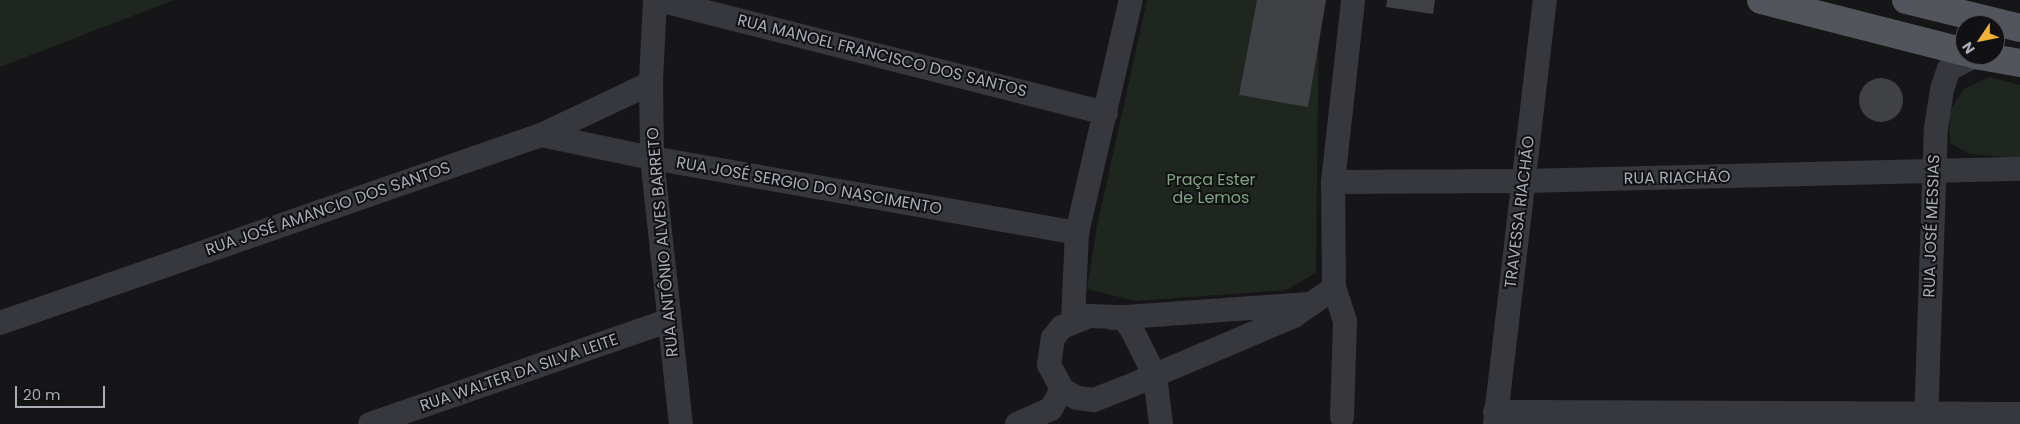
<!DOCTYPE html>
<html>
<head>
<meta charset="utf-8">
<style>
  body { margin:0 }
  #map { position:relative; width:2020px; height:424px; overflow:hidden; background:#161618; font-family:Poppins,sans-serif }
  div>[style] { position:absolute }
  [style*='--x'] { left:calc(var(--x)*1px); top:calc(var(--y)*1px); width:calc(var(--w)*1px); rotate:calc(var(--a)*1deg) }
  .green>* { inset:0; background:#1e261f }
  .building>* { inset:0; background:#404145 }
  .round { border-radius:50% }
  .street>* { height:24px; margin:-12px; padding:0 12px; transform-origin:12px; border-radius:12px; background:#37383d }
  .primary>* { height:28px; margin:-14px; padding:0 14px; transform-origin:14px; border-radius:14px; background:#53555c }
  span { translate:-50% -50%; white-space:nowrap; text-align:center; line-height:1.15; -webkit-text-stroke:4px #111113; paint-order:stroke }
  .street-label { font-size:16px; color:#a8adb8 }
  .park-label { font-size:16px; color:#7fa381 }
  .north { position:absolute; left:1955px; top:15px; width:50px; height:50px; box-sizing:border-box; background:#111113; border:1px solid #4d4f55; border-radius:50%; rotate:236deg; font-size:14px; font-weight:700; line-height:20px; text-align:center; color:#a8adb8 }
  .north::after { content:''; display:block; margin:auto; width:18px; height:22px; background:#f2b134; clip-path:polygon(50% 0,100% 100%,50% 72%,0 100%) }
  .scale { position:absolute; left:15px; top:386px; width:90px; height:22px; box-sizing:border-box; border:2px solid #a8adb8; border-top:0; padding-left:6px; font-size:15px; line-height:18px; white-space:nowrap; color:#a8adb8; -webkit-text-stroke:4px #111113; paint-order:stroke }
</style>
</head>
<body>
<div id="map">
  <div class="green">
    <div style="clip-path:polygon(0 0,174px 0,0 67px)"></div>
    <div style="clip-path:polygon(1147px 0,1319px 0,1316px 273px,1286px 290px,1135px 301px,1087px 289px,1097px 226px)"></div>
    <div style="clip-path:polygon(1989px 77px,2020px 85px,2020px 158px,1970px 154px,1950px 143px,1949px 112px,1964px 89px)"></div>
  </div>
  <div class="building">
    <div style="clip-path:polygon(1257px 0,1326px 0,1308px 107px,1239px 95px)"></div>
    <div style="clip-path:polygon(1387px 0,1435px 0,1433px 14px,1386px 7px)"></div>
    <div class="round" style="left:1859px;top:78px;width:44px;height:44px"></div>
  </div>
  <div class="street">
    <div style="--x:655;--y:0;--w:83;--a:92.8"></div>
    <div style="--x:651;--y:83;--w:75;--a:89.2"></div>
    <div style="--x:652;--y:158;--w:268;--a:83.8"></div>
    <div style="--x:659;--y:0;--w:461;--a:14.2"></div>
    <div style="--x:541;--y:135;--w:113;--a:11.7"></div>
    <div style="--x:652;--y:158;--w:432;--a:10"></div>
    <div style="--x:1333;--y:182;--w:190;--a:-0.3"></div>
    <div style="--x:1523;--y:181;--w:497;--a:-1.4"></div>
    <div style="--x:1089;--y:316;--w:33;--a:2"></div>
    <div style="--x:1122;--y:317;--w:14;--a:51"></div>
    <div style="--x:1131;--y:328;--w:54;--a:63.4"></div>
    <div style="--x:1155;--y:376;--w:66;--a:158.5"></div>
    <div style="--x:1094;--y:400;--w:17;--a:-173"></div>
    <div style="--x:1077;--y:398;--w:17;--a:-149"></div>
    <div style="--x:1062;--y:389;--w:27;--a:-118"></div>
    <div style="--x:1049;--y:365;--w:27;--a:-82"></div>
    <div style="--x:1053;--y:338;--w:14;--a:-51"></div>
    <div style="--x:1062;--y:327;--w:29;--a:-22"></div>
    <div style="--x:1112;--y:318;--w:194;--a:-4.1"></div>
    <div style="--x:1073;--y:320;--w:87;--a:-87.4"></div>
    <div style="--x:1077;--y:233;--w:239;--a:-77"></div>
    <div style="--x:0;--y:323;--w:573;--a:-19.16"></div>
    <div style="--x:541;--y:135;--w:122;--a:-25.3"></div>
    <div style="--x:1155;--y:376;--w:48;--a:82.9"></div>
    <div style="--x:1141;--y:381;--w:166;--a:-23"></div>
    <div style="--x:1294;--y:316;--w:49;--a:-35"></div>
    <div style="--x:1495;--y:412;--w:525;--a:0.22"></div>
    <div style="--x:1342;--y:417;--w:96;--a:-88.2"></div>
    <div style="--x:1345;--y:321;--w:35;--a:-108"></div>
    <div style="--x:1334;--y:288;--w:106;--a:-90.5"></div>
    <div style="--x:1333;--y:182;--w:183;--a:-83.7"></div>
    <div style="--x:370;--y:424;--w:315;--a:-19.1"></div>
    <div style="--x:1017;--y:424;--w:37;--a:-24"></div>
    <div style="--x:1051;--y:409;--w:23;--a:-61"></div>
    <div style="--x:1495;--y:424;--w:427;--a:-83.3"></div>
    <div style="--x:1926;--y:424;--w:296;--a:-88.1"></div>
    <div style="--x:1936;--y:128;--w:39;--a:-81"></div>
    <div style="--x:1942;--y:89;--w:21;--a:-71"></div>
    <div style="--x:1949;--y:69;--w:30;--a:-27"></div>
  </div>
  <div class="primary">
    <div style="--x:1761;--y:0;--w:211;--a:14.3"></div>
    <div style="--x:1906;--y:0;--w:117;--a:13.8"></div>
    <div style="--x:1975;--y:55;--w:46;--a:10.1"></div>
  </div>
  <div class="street-label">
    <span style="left:882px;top:56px;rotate:14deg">RUA MANOEL FRANCISCO DOS SANTOS</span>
    <span style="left:1677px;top:178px;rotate:-1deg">RUA RIACHÃO</span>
    <span style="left:809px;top:186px;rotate:10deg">RUA JOSÉ SERGIO DO NASCIMENTO</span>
    <span style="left:328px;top:209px;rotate:-19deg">RUA JOSÉ AMANCIO DOS SANTOS</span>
    <span style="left:1520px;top:212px;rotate:-83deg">TRAVESSA RIACHÃO</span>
    <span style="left:1932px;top:226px;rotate:-88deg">RUA JOSÉ MESSIAS</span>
    <span style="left:663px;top:242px;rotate:-95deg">RUA ANTÔNIO ALVES BARRETO</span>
    <span style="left:519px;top:373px;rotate:-19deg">RUA WALTER DA SILVA LEITE</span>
  </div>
  <div class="park-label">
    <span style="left:1211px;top:189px">Praça Ester<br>de Lemos</span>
  </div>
  <div class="north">N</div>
  <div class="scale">20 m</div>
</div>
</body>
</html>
